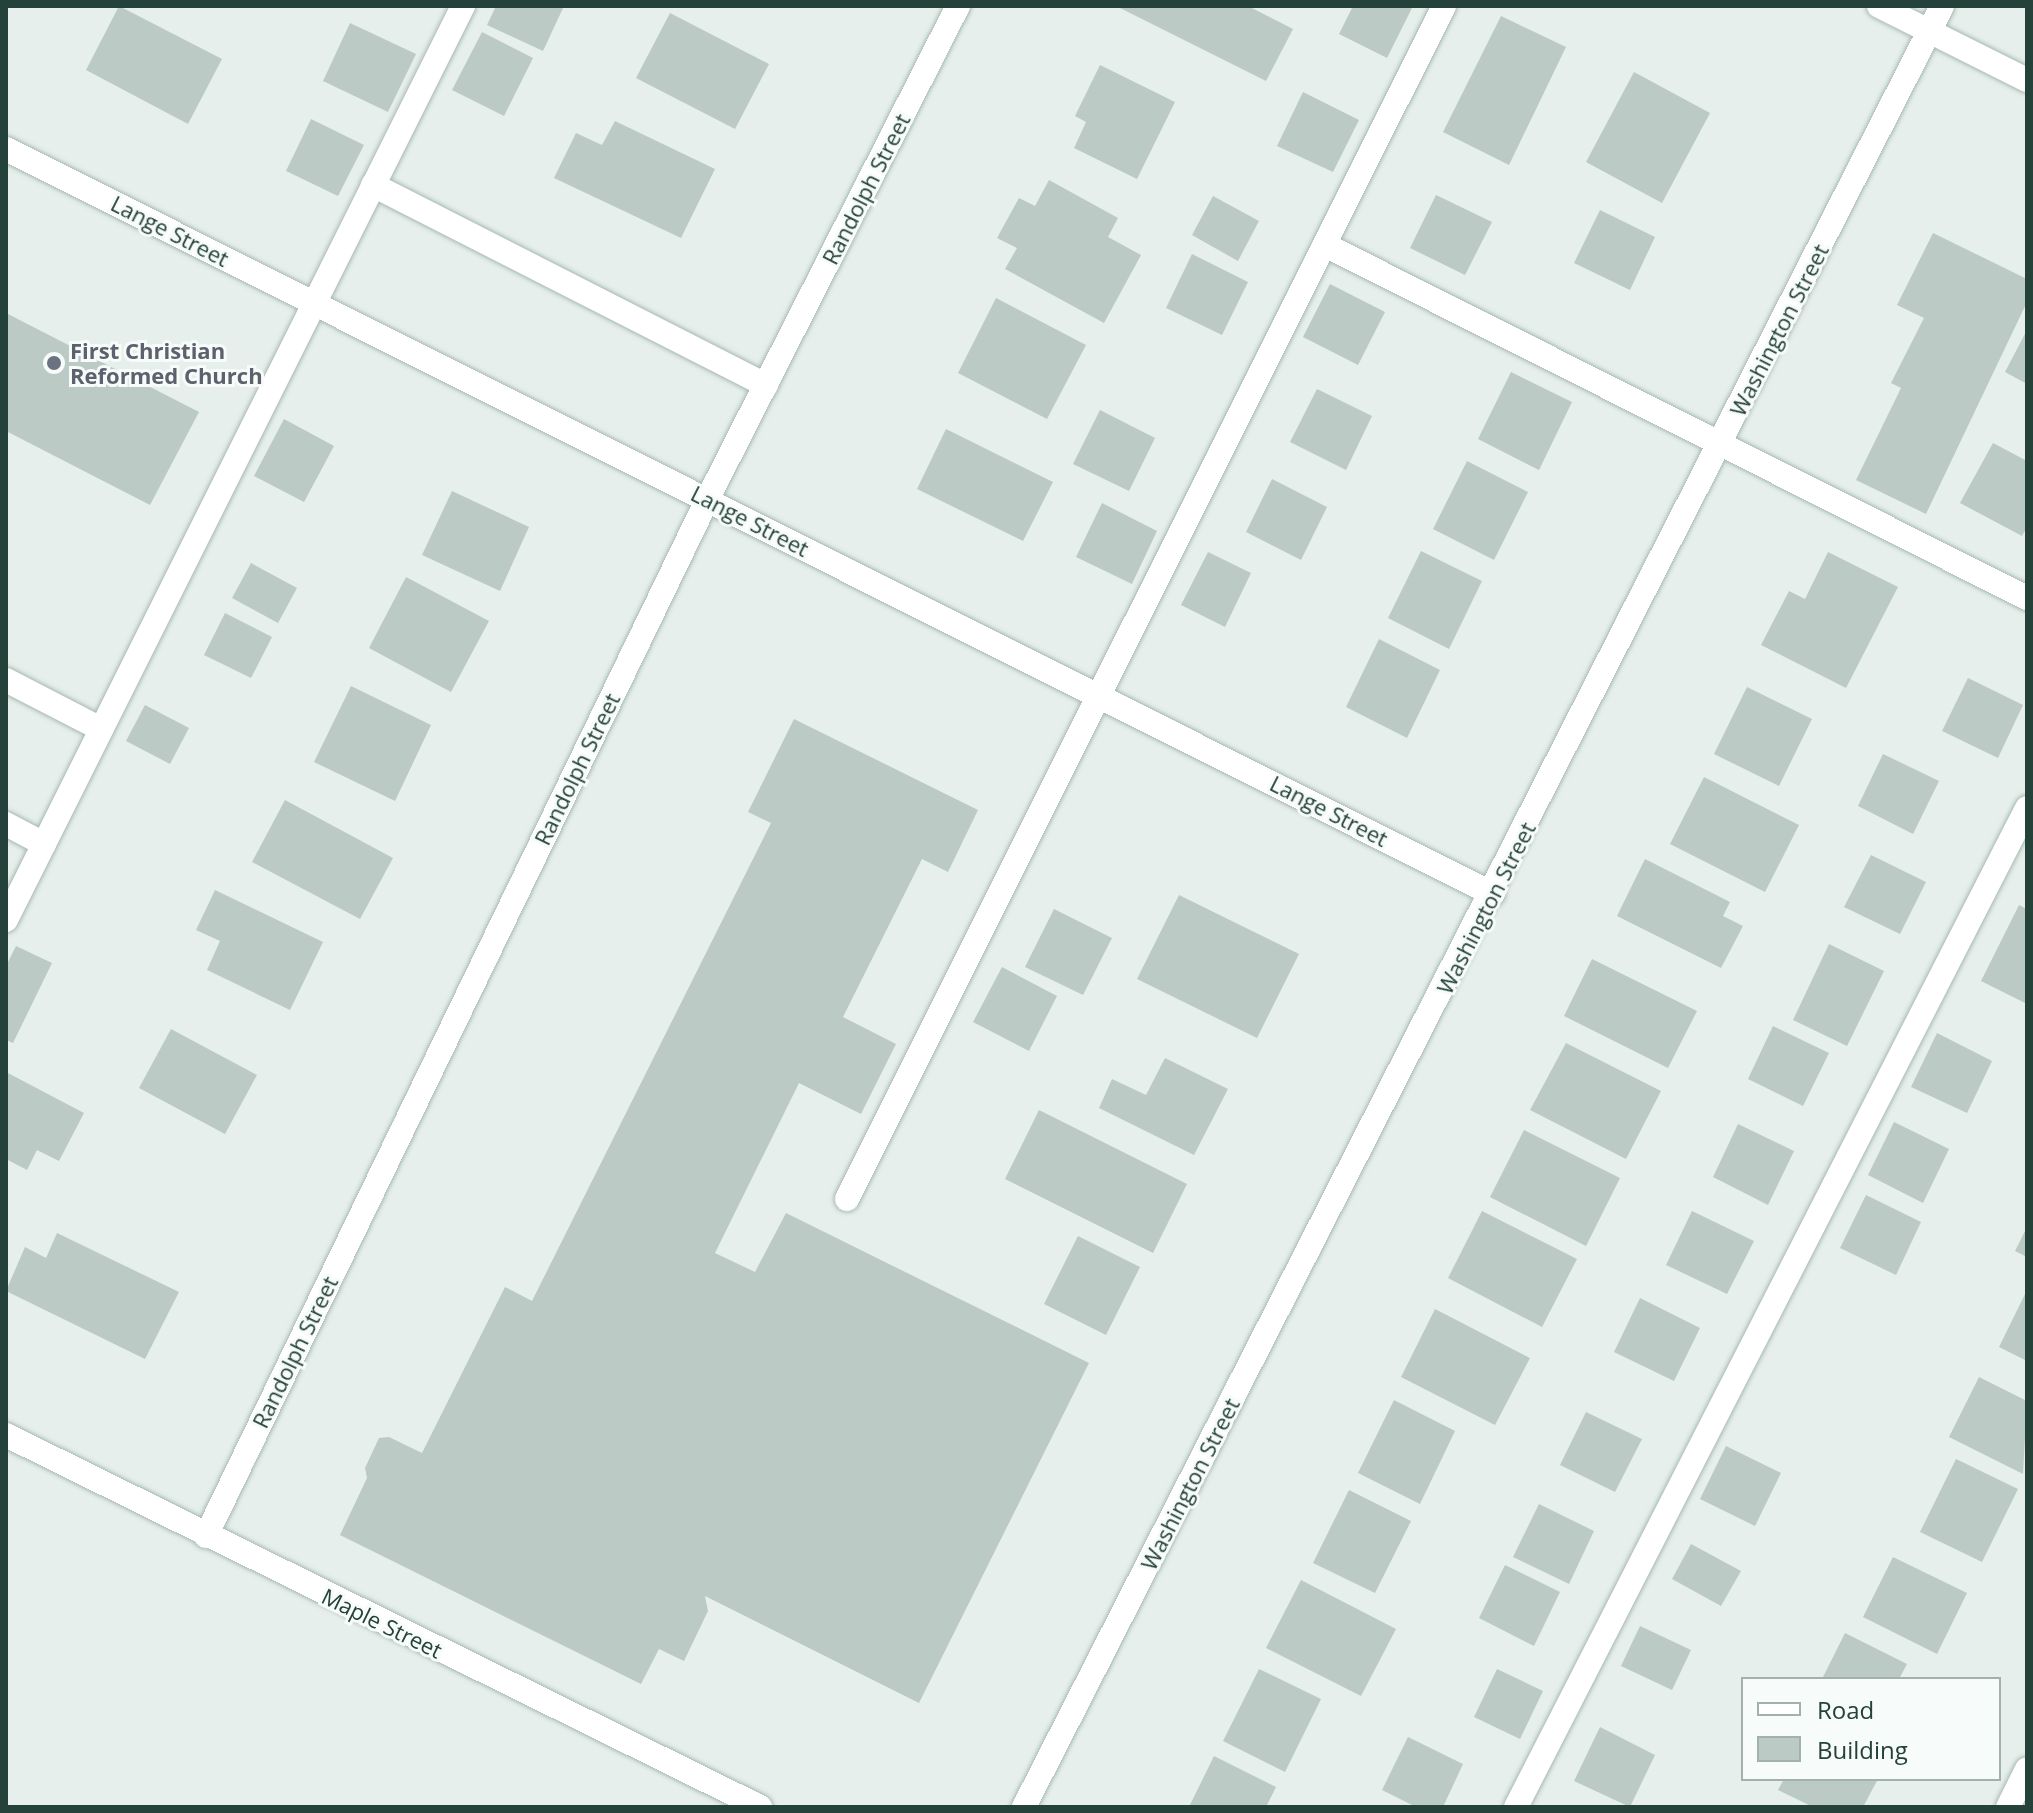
<!DOCTYPE html>
<html>
<head>
<meta charset="utf-8">
<style>
  body { margin:0 }
  #map { position:relative; width:2033px; height:1813px; overflow:hidden; background:#e6efeb; font-family:"Open Sans",sans-serif }
  div>[style] { position:absolute }
  [style*='--x'] { left:calc(var(--x)*1px); top:calc(var(--y)*1px); width:calc(var(--w)*1px); rotate:calc(var(--a)*1deg) }
  .building>* { inset:0; background:#bbcac4 }
  .roads { filter:drop-shadow(0 0 2px #a8b8b2) drop-shadow(0 0 2px #a8b8b2) }
  .lane>* { height:24px; margin:-12px; padding:0 12px; transform-origin:12px; border-radius:12px; background:#fff }
  .street>* { height:24px; margin:-12px; padding:0 12px; transform-origin:12px; border-radius:12px; background:#fff }
  .secondary>* { height:24px; margin:-12px; padding:0 12px; transform-origin:12px; border-radius:12px; background:#fff }
  .dots>* { width:22px; height:22px; translate:-50% -50%; box-sizing:border-box; border:4px solid #f7fbf9; border-radius:50% }
  span { translate:-50% -50%; white-space:nowrap; text-align:center; line-height:1.15; -webkit-text-stroke:6px #f7fbf9; paint-order:stroke }
  .street-label { font-size:22px; color:#24423a }
  .worship-label { font-size:22px; color:#5b616d; font-weight:700 }
  .left { translate:0 -50%; text-align:left }
  .frame { position:absolute; inset:0; border:8px solid #24423a; pointer-events:none }
  .legend { position:absolute; left:1741px; top:1677px; width:260px; height:104px; box-sizing:border-box; background:#f7fbf9; border:2px solid #a3b1ad; margin:0; padding:10px 14px; list-style:none; font-size:24px; color:#24423a }
  .legend li { display:flex; align-items:center; gap:16px; height:40px }
  .legend b { width:40px; border:2px solid #a3b1ad }
</style>
</head>
<body>
<div id="map">
  <div class="building">
    <div style="clip-path:polygon(119px 6px,222px 59px,188px 124px,86px 70px)"></div>
    <div style="clip-path:polygon(496px 6px,564px 6px,543px 51px,487px 25px)"></div>
    <div style="clip-path:polygon(1116px 6px,1248px 6px,1293px 29px,1266px 81px)"></div>
    <div style="clip-path:polygon(1353px 6px,1413px 6px,1387px 58px,1339px 34px)"></div>
    <div style="clip-path:polygon(670px 13px,769px 64px,735px 129px,636px 78px)"></div>
    <div style="clip-path:polygon(1501px 16px,1566px 47px,1509px 165px,1443px 132px)"></div>
    <div style="clip-path:polygon(350px 23px,416px 54px,388px 112px,323px 81px)"></div>
    <div style="clip-path:polygon(482px 32px,533px 58px,504px 116px,452px 90px)"></div>
    <div style="clip-path:polygon(1100px 65px,1175px 102px,1137px 179px,1074px 148px,1086px 122px,1075px 116px)"></div>
    <div style="clip-path:polygon(1634px 72px,1710px 113px,1662px 203px,1586px 162px)"></div>
    <div style="clip-path:polygon(1303px 92px,1359px 120px,1333px 172px,1277px 146px)"></div>
    <div style="clip-path:polygon(311px 119px,364px 145px,338px 196px,286px 171px)"></div>
    <div style="clip-path:polygon(615px 121px,715px 169px,681px 238px,554px 178px,576px 133px,602px 145px)"></div>
    <div style="clip-path:polygon(1049px 180px,1118px 218px,1108px 237px,1141px 255px,1104px 323px,1005px 269px,1017px 248px,997px 238px,1019px 198px,1035px 206px)"></div>
    <div style="clip-path:polygon(1436px 195px,1492px 222px,1465px 275px,1410px 248px)"></div>
    <div style="clip-path:polygon(1213px 196px,1259px 221px,1238px 261px,1192px 235px)"></div>
    <div style="clip-path:polygon(1600px 210px,1655px 237px,1630px 290px,1574px 263px)"></div>
    <div style="clip-path:polygon(1933px 233px,2027px 279px,2027px 302px,1926px 514px,1856px 480px,1901px 388px,1891px 383px,1924px 318px,1897px 305px)"></div>
    <div style="clip-path:polygon(1192px 254px,1248px 282px,1222px 335px,1166px 308px)"></div>
    <div style="clip-path:polygon(1330px 284px,1385px 312px,1358px 365px,1303px 337px)"></div>
    <div style="clip-path:polygon(996px 298px,1086px 345px,1047px 419px,958px 373px)"></div>
    <div style="clip-path:polygon(6px 313px,199px 412px,150px 505px,6px 431px)"></div>
    <div style="clip-path:polygon(2027px 330px,2027px 384px,2005px 372px)"></div>
    <div style="clip-path:polygon(1511px 372px,1572px 402px,1539px 470px,1478px 439px)"></div>
    <div style="clip-path:polygon(1317px 389px,1372px 416px,1346px 470px,1290px 442px)"></div>
    <div style="clip-path:polygon(1100px 410px,1155px 438px,1129px 491px,1073px 464px)"></div>
    <div style="clip-path:polygon(284px 419px,334px 446px,304px 502px,254px 476px)"></div>
    <div style="clip-path:polygon(946px 429px,1053px 482px,1023px 541px,917px 489px)"></div>
    <div style="clip-path:polygon(1993px 443px,2027px 461px,2027px 527px,2022px 536px,1960px 503px)"></div>
    <div style="clip-path:polygon(1467px 461px,1528px 492px,1494px 560px,1433px 529px)"></div>
    <div style="clip-path:polygon(1272px 479px,1327px 507px,1301px 560px,1246px 532px)"></div>
    <div style="clip-path:polygon(452px 491px,529px 527px,500px 591px,422px 555px)"></div>
    <div style="clip-path:polygon(1102px 503px,1157px 531px,1132px 584px,1076px 557px)"></div>
    <div style="clip-path:polygon(1421px 551px,1482px 581px,1449px 649px,1388px 618px)"></div>
    <div style="clip-path:polygon(1208px 552px,1251px 573px,1225px 627px,1181px 605px)"></div>
    <div style="clip-path:polygon(1828px 552px,1898px 587px,1846px 688px,1761px 645px,1789px 591px,1805px 599px)"></div>
    <div style="clip-path:polygon(251px 563px,297px 588px,278px 623px,232px 598px)"></div>
    <div style="clip-path:polygon(406px 577px,489px 621px,451px 692px,369px 648px)"></div>
    <div style="clip-path:polygon(225px 613px,272px 637px,251px 678px,204px 655px)"></div>
    <div style="clip-path:polygon(1379px 639px,1440px 670px,1407px 738px,1346px 707px)"></div>
    <div style="clip-path:polygon(1968px 678px,2023px 705px,1998px 758px,1942px 731px)"></div>
    <div style="clip-path:polygon(351px 686px,431px 725px,395px 801px,314px 762px)"></div>
    <div style="clip-path:polygon(1747px 687px,1812px 719px,1779px 786px,1714px 754px)"></div>
    <div style="clip-path:polygon(145px 705px,189px 728px,170px 764px,126px 741px)"></div>
    <div style="clip-path:polygon(794px 719px,978px 810px,948px 872px,922px 859px,843px 1017px,896px 1044px,861px 1114px,799px 1083px,715px 1253px,755px 1272px,786px 1213px,1089px 1363px,919px 1703px,705px 1596px,708px 1611px,684px 1661px,659px 1649px,641px 1684px,340px 1535px,367px 1478px,365px 1468px,379px 1438px,389px 1437px,422px 1453px,505px 1287px,532px 1301px,771px 823px,748px 812px)"></div>
    <div style="clip-path:polygon(1883px 754px,1939px 781px,1913px 834px,1858px 806px)"></div>
    <div style="clip-path:polygon(1704px 777px,1799px 825px,1765px 892px,1670px 844px)"></div>
    <div style="clip-path:polygon(285px 800px,393px 858px,360px 919px,252px 862px)"></div>
    <div style="clip-path:polygon(1871px 855px,1926px 882px,1900px 934px,1844px 907px)"></div>
    <div style="clip-path:polygon(1645px 859px,1730px 902px,1723px 916px,1743px 926px,1721px 968px,1617px 916px)"></div>
    <div style="clip-path:polygon(215px 890px,323px 942px,290px 1010px,207px 970px,220px 941px,196px 930px)"></div>
    <div style="clip-path:polygon(1179px 895px,1299px 954px,1257px 1038px,1137px 979px)"></div>
    <div style="clip-path:polygon(2019px 905px,2027px 909px,2027px 1004px,1981px 981px)"></div>
    <div style="clip-path:polygon(1054px 909px,1112px 938px,1083px 995px,1025px 967px)"></div>
    <div style="clip-path:polygon(1829px 944px,1884px 971px,1847px 1046px,1793px 1020px)"></div>
    <div style="clip-path:polygon(16px 946px,52px 963px,13px 1043px,6px 1040px,6px 966px)"></div>
    <div style="clip-path:polygon(1592px 959px,1697px 1011px,1668px 1068px,1564px 1016px)"></div>
    <div style="clip-path:polygon(1002px 967px,1057px 996px,1029px 1051px,973px 1022px)"></div>
    <div style="clip-path:polygon(1773px 1026px,1829px 1053px,1803px 1106px,1748px 1079px)"></div>
    <div style="clip-path:polygon(171px 1029px,257px 1075px,225px 1134px,139px 1088px)"></div>
    <div style="clip-path:polygon(1937px 1033px,1992px 1061px,1967px 1113px,1911px 1087px)"></div>
    <div style="clip-path:polygon(1566px 1043px,1661px 1091px,1626px 1159px,1530px 1110px)"></div>
    <div style="clip-path:polygon(1165px 1058px,1228px 1089px,1194px 1155px,1099px 1108px,1112px 1079px,1146px 1095px)"></div>
    <div style="clip-path:polygon(6px 1072px,84px 1113px,59px 1161px,37px 1150px,27px 1170px,6px 1159px)"></div>
    <div style="clip-path:polygon(1039px 1110px,1187px 1184px,1153px 1253px,1005px 1179px)"></div>
    <div style="clip-path:polygon(1894px 1122px,1949px 1149px,1923px 1203px,1868px 1175px)"></div>
    <div style="clip-path:polygon(1738px 1124px,1794px 1151px,1768px 1205px,1713px 1177px)"></div>
    <div style="clip-path:polygon(1524px 1130px,1620px 1178px,1586px 1246px,1490px 1197px)"></div>
    <div style="clip-path:polygon(1866px 1195px,1921px 1222px,1896px 1275px,1840px 1248px)"></div>
    <div style="clip-path:polygon(1482px 1211px,1577px 1259px,1542px 1327px,1448px 1278px)"></div>
    <div style="clip-path:polygon(1692px 1211px,1754px 1241px,1727px 1294px,1666px 1265px)"></div>
    <div style="clip-path:polygon(2027px 1227px,2027px 1257px,2015px 1251px)"></div>
    <div style="clip-path:polygon(57px 1233px,179px 1292px,145px 1359px,6px 1291px,25px 1247px,46px 1258px)"></div>
    <div style="clip-path:polygon(1078px 1236px,1140px 1267px,1106px 1335px,1044px 1304px)"></div>
    <div style="clip-path:polygon(2027px 1290px,2027px 1361px,1999px 1347px)"></div>
    <div style="clip-path:polygon(1640px 1298px,1700px 1328px,1674px 1381px,1614px 1352px)"></div>
    <div style="clip-path:polygon(1435px 1309px,1530px 1358px,1495px 1425px,1401px 1377px)"></div>
    <div style="clip-path:polygon(1979px 1377px,2027px 1401px,2023px 1474px,1949px 1437px)"></div>
    <div style="clip-path:polygon(1394px 1400px,1455px 1431px,1420px 1504px,1358px 1473px)"></div>
    <div style="clip-path:polygon(1586px 1412px,1642px 1439px,1615px 1492px,1560px 1465px)"></div>
    <div style="clip-path:polygon(1726px 1446px,1781px 1473px,1755px 1526px,1700px 1499px)"></div>
    <div style="clip-path:polygon(1956px 1459px,2018px 1489px,1982px 1562px,1920px 1532px)"></div>
    <div style="clip-path:polygon(1349px 1490px,1411px 1521px,1375px 1593px,1313px 1563px)"></div>
    <div style="clip-path:polygon(1539px 1504px,1594px 1531px,1569px 1584px,1513px 1557px)"></div>
    <div style="clip-path:polygon(1691px 1544px,1741px 1571px,1721px 1606px,1672px 1579px)"></div>
    <div style="clip-path:polygon(1893px 1557px,1967px 1593px,1937px 1654px,1863px 1617px)"></div>
    <div style="clip-path:polygon(1505px 1565px,1560px 1592px,1534px 1646px,1479px 1618px)"></div>
    <div style="clip-path:polygon(1301px 1580px,1396px 1629px,1361px 1696px,1266px 1648px)"></div>
    <div style="clip-path:polygon(1640px 1626px,1691px 1650px,1672px 1690px,1621px 1666px)"></div>
    <div style="clip-path:polygon(1845px 1633px,1907px 1664px,1899px 1679px,1822px 1679px)"></div>
    <div style="clip-path:polygon(1259px 1669px,1321px 1699px,1285px 1772px,1223px 1741px)"></div>
    <div style="clip-path:polygon(1497px 1669px,1543px 1691px,1520px 1739px,1474px 1717px)"></div>
    <div style="clip-path:polygon(1600px 1727px,1655px 1755px,1630px 1807px,1574px 1781px)"></div>
    <div style="clip-path:polygon(1408px 1737px,1463px 1764px,1443px 1807px,1416px 1807px,1382px 1790px)"></div>
    <div style="clip-path:polygon(1214px 1756px,1276px 1787px,1266px 1807px,1189px 1807px)"></div>
    <div style="clip-path:polygon(1784px 1779px,1878px 1779px,1863px 1807px,1813px 1807px,1778px 1790px)"></div>
  </div>
  <div class="roads">
    <div class="lane">
      <div style="--x:373;--y:185;--w:441;--a:27"></div>
      <div style="--x:1325;--y:245;--w:786;--a:26.7"></div>
      <div style="--x:6;--y:680;--w:107;--a:27.3"></div>
      <div style="--x:6;--y:824;--w:43;--a:27.8"></div>
      <div style="--x:6;--y:920;--w:1022;--a:-63.43"></div>
      <div style="--x:847;--y:1199;--w:1334;--a:-63.42"></div>
      <div style="--x:1516;--y:1807;--w:1122;--a:-62.91"></div>
    </div>
    <div class="street">
      <div style="--x:6;--y:149;--w:1663;--a:26.61"></div>
      <div style="--x:6;--y:1435;--w:841;--a:26.26"></div>
      <div style="--x:206;--y:1536;--w:1151;--a:-64.19"></div>
      <div style="--x:707;--y:500;--w:554;--a:-63.07"></div>
      <div style="--x:1024;--y:1807;--w:2021;--a:-62.99"></div>
      <div style="--x:2008;--y:1807;--w:42;--a:-63.4"></div>
    </div>
    <div class="secondary">
      <div style="--x:1879;--y:6;--w:165;--a:26.6"></div>
    </div>
  </div>
  <div class="dots">
    <div style="left:54px;top:363px;background:#6b7280"></div>
  </div>
  <div class="street-label">
    <span style="left:866px;top:189px;rotate:-63deg">Randolph Street</span>
    <span style="left:170px;top:231px;rotate:27deg">Lange Street</span>
    <span style="left:1779px;top:330px;rotate:-63deg">Washington Street</span>
    <span style="left:750px;top:521px;rotate:27deg">Lange Street</span>
    <span style="left:577px;top:769px;rotate:-64deg">Randolph Street</span>
    <span style="left:1329px;top:811px;rotate:27deg">Lange Street</span>
    <span style="left:1486px;top:908px;rotate:-63deg">Washington Street</span>
    <span style="left:295px;top:1352px;rotate:-64deg">Randolph Street</span>
    <span style="left:1190px;top:1484px;rotate:-63deg">Washington Street</span>
    <span style="left:382px;top:1623px;rotate:26deg">Maple Street</span>
  </div>
  <div class="worship-label">
    <span class="left" style="left:70px;top:363px">First Christian<br>Reformed Church</span>
  </div>
  <div class="frame"></div>
  <ul class="legend">
  <li><b style="height:10px;background:#fff"></b>Road</li>
  <li><b style="height:22px;background:#bbcac4"></b>Building</li>
  </ul>
</div>
</body>
</html>
